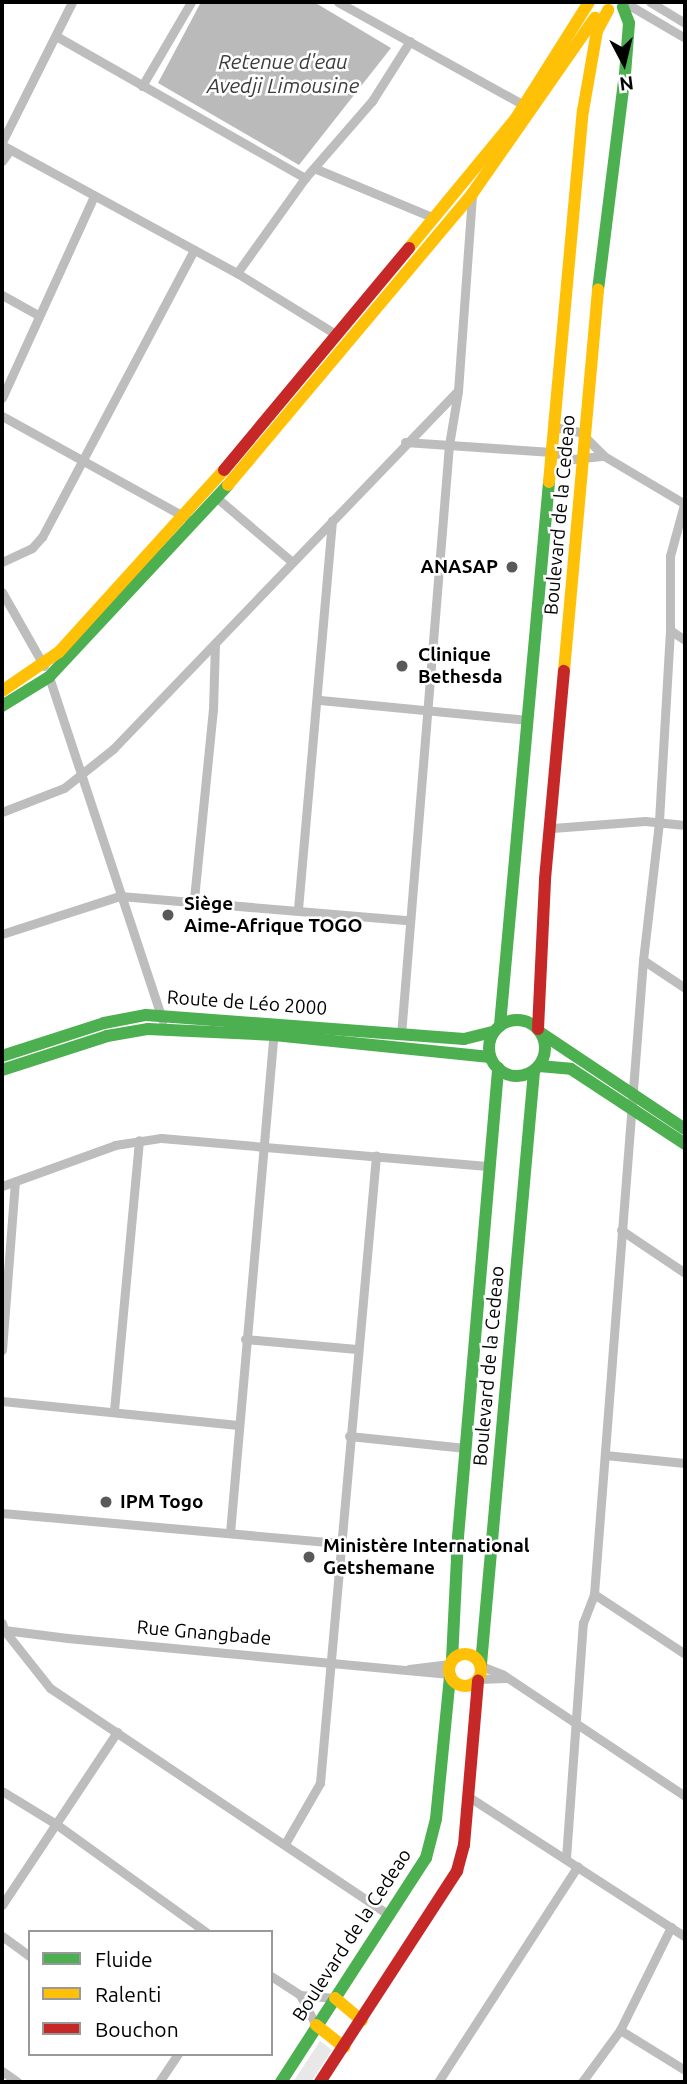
<!DOCTYPE html>
<html>
<head>
<meta charset="utf-8">
<style>
  body { margin:0 }
  #map { position:relative; width:687px; height:2084px; overflow:hidden; background:#fff; font-family:Ubuntu,sans-serif }
  div>[style] { position:absolute }
  [style*='--x'] { left:calc(var(--x)*1px); top:calc(var(--y)*1px); width:calc(var(--w)*1px); rotate:calc(var(--a)*1deg) }
  .green>* { inset:0; background:#e8e8e8 }
  .water>* { inset:0; background:#bababa }
  .street>* { height:9px; margin:-4.5px; padding:0 4.5px; transform-origin:4.5px; border-radius:4.5px; background:#bdbdbd }
  .fast>* { height:12px; margin:-6px; padding:0 6px; transform-origin:6px; border-radius:6px; background:#4caf50 }
  .fast>.ring { margin:-6px; padding:0; box-sizing:content-box; background:none; border:12px solid #4caf50; border-radius:50% }
  .slow>* { height:12px; margin:-6px; padding:0 6px; transform-origin:6px; border-radius:6px; background:#ffc107 }
  .slow>.ring { margin:-6px; padding:0; box-sizing:content-box; background:none; border:12px solid #ffc107; border-radius:50% }
  .jam>* { height:12px; margin:-6px; padding:0 6px; transform-origin:6px; border-radius:6px; background:#c62828 }
  .dots>* { width:19px; height:19px; translate:-50% -50%; box-sizing:border-box; border:4px solid #fff; border-radius:50% }
  span { translate:-50% -50%; white-space:nowrap; text-align:center; line-height:1.15; -webkit-text-stroke:5px #fff; paint-order:stroke }
  .street-label { font-size:19px; color:#000 }
  .poi-label { font-size:19px; color:#000; font-weight:700 }
  .right { translate:-100% -50%; text-align:right }
  .left { translate:0 -50%; text-align:left }
  .water-label { font-size:21px; color:#3d3d3d; font-style:italic }
  .frame { position:absolute; inset:0; border:4px solid #000; pointer-events:none }
  .legend { position:absolute; left:28px; top:1930px; width:245px; height:126px; box-sizing:border-box; background:#fff; border:2px solid #999; margin:0; padding:9px 12px; list-style:none; font-size:21px; color:#000 }
  .legend li { display:flex; align-items:center; gap:14px; height:35px }
  .legend b { width:35px; border:2px solid #999 }
  .north { position:absolute; left:589px; top:28px; width:70px; height:70px; -webkit-text-stroke:5px #fff; paint-order:stroke; rotate:173deg; font-size:19px; font-weight:700; line-height:28px; text-align:center; color:#000 }
  .north::after { content:''; display:block; margin:auto; width:24px; height:32px; background:#000; clip-path:polygon(50% 0,100% 100%,50% 72%,0 100%) }
</style>
</head>
<body>
<div id="map">
  <div class="green">
    <div style="clip-path:polygon(320px 2041px,332px 2050px,311px 2082px,293px 2082px)"></div>
  </div>
  <div class="water">
    <div style="clip-path:polygon(201px 2px,314px 2px,391px 48px,299px 165px,158px 83px)"></div>
  </div>
  <div class="street">
    <div style="--x:338;--y:2;--w:213;--a:29"></div>
    <div style="--x:650;--y:2;--w:41;--a:31"></div>
    <div style="--x:629;--y:5;--w:65;--a:30.5"></div>
    <div style="--x:56;--y:36;--w:287;--a:29.7"></div>
    <div style="--x:142;--y:86;--w:97;--a:-59.7"></div>
    <div style="--x:2;--y:142;--w:157;--a:-63.4"></div>
    <div style="--x:2;--y:145;--w:268;--a:28.6"></div>
    <div style="--x:237;--y:273;--w:118;--a:31.8"></div>
    <div style="--x:2;--y:161;--w:14;--a:-54"></div>
    <div style="--x:314;--y:168;--w:130;--a:22.6"></div>
    <div style="--x:237;--y:273;--w:117;--a:-54.4"></div>
    <div style="--x:305;--y:178;--w:102;--a:-49"></div>
    <div style="--x:372;--y:101;--w:71;--a:-57.7"></div>
    <div style="--x:2;--y:295;--w:41;--a:29.1"></div>
    <div style="--x:2;--y:398;--w:222;--a:-65.5"></div>
    <div style="--x:2;--y:416;--w:211;--a:28.9"></div>
    <div style="--x:554;--y:427;--w:26;--a:11"></div>
    <div style="--x:580;--y:432;--w:34;--a:45"></div>
    <div style="--x:604;--y:456;--w:94;--a:30.7"></div>
    <div style="--x:405;--y:442;--w:147;--a:3.9"></div>
    <div style="--x:552;--y:452;--w:22;--a:18"></div>
    <div style="--x:573;--y:459;--w:31;--a:-6"></div>
    <div style="--x:217;--y:498;--w:97;--a:40.4"></div>
    <div style="--x:685;--y:501;--w:57;--a:105.3"></div>
    <div style="--x:670;--y:556;--w:74;--a:90"></div>
    <div style="--x:670;--y:630;--w:18;--a:34"></div>
    <div style="--x:2;--y:562;--w:33;--a:-25"></div>
    <div style="--x:32;--y:548;--w:15;--a:-48"></div>
    <div style="--x:42;--y:537;--w:325;--a:-62.1"></div>
    <div style="--x:2;--y:592;--w:85;--a:60.4"></div>
    <div style="--x:670;--y:630;--w:192;--a:93.3"></div>
    <div style="--x:659;--y:822;--w:139;--a:96.6"></div>
    <div style="--x:643;--y:960;--w:50;--a:33.7"></div>
    <div style="--x:49;--y:677;--w:362;--a:71.7"></div>
    <div style="--x:320;--y:700;--w:209;--a:5.5"></div>
    <div style="--x:2;--y:812;--w:66;--a:-21.2"></div>
    <div style="--x:64;--y:788;--w:63;--a:-38.5"></div>
    <div style="--x:113;--y:749;--w:497;--a:-46.1"></div>
    <div style="--x:458;--y:391;--w:197;--a:-85.9"></div>
    <div style="--x:552;--y:828;--w:93;--a:-4.3"></div>
    <div style="--x:645;--y:821;--w:40;--a:5.7"></div>
    <div style="--x:194;--y:899;--w:190;--a:-84.3"></div>
    <div style="--x:213;--y:710;--w:66;--a:-88.3"></div>
    <div style="--x:298;--y:909;--w:390;--a:-85"></div>
    <div style="--x:2;--y:934;--w:124;--a:-17.9"></div>
    <div style="--x:120;--y:896;--w:289;--a:4.8"></div>
    <div style="--x:401;--y:1035;--w:592;--a:-85.35"></div>
    <div style="--x:449;--y:445;--w:55;--a:-80.5"></div>
    <div style="--x:2;--y:1186;--w:120;--a:-19.9"></div>
    <div style="--x:115;--y:1145;--w:47;--a:-8.7"></div>
    <div style="--x:161;--y:1138;--w:330;--a:4.9"></div>
    <div style="--x:621;--y:1230;--w:77;--a:33.9"></div>
    <div style="--x:245;--y:1339;--w:112;--a:5.1"></div>
    <div style="--x:2;--y:1350;--w:169;--a:-85.6"></div>
    <div style="--x:2;--y:1401;--w:237;--a:5.8"></div>
    <div style="--x:114;--y:1410;--w:271;--a:-84.7"></div>
    <div style="--x:349;--y:1436;--w:117;--a:5.9"></div>
    <div style="--x:605;--y:1455;--w:80;--a:5.7"></div>
    <div style="--x:2;--y:1513;--w:338;--a:5.1"></div>
    <div style="--x:230;--y:1533;--w:506;--a:-85.01"></div>
    <div style="--x:594;--y:1594;--w:109;--a:33.4"></div>
    <div style="--x:2;--y:1623;--w:7;--a:74"></div>
    <div style="--x:4;--y:1630;--w:64;--a:7.2"></div>
    <div style="--x:67;--y:1638;--w:384;--a:5.4"></div>
    <div style="--x:4;--y:1630;--w:74;--a:51.6"></div>
    <div style="--x:50;--y:1688;--w:409;--a:33.8"></div>
    <div style="--x:481;--y:1666;--w:22;--a:21"></div>
    <div style="--x:502;--y:1674;--w:220;--a:33.7"></div>
    <div style="--x:409;--y:1669;--w:41;--a:-7"></div>
    <div style="--x:479;--y:1679;--w:27;--a:-2"></div>
    <div style="--x:2;--y:1791;--w:63;--a:31.4"></div>
    <div style="--x:56;--y:1824;--w:185;--a:35.8"></div>
    <div style="--x:469;--y:1797;--w:257;--a:32.9"></div>
    <div style="--x:286;--y:1842;--w:68;--a:-60"></div>
    <div style="--x:320;--y:1783;--w:630;--a:-84.9"></div>
    <div style="--x:566;--y:1858;--w:236;--a:-85.9"></div>
    <div style="--x:583;--y:1623;--w:31;--a:-69"></div>
    <div style="--x:594;--y:1594;--w:636;--a:-85.58"></div>
    <div style="--x:2;--y:1905;--w:208;--a:-56.4"></div>
    <div style="--x:2;--y:1936;--w:34;--a:36"></div>
    <div style="--x:271;--y:1976;--w:35;--a:33"></div>
    <div style="--x:300;--y:1995;--w:35;--a:5"></div>
    <div style="--x:300;--y:1995;--w:34;--a:62"></div>
    <div style="--x:620;--y:2030;--w:76;--a:31.6"></div>
    <div style="--x:2;--y:2071;--w:19;--a:35"></div>
    <div style="--x:159;--y:2082;--w:34;--a:-56"></div>
    <div style="--x:438;--y:2082;--w:257;--a:-57.1"></div>
    <div style="--x:582;--y:2082;--w:64;--a:-53.8"></div>
    <div style="--x:620;--y:2030;--w:115;--a:-63.7"></div>
  </div>
  <div class="fast">
    <div style="--x:598;--y:290;--w:218;--a:-82.9"></div>
    <div style="--x:625;--y:74;--w:51;--a:-85.5"></div>
    <div style="--x:629;--y:23;--w:17;--a:-111"></div>
    <div style="--x:2;--y:706;--w:55;--a:-31.7"></div>
    <div style="--x:49;--y:677;--w:262;--a:-47"></div>
    <div class="ring" style="left:489px;top:1020px;width:44px;height:44px"></div>
    <div style="--x:500;--y:1025;--w:545;--a:-84.84"></div>
    <div style="--x:541;--y:1033;--w:173;--a:33.7"></div>
    <div style="--x:2;--y:1056;--w:107;--a:-17.9"></div>
    <div style="--x:104;--y:1023;--w:43;--a:-10.8"></div>
    <div style="--x:146;--y:1015;--w:319;--a:4.3"></div>
    <div style="--x:464;--y:1039;--w:30;--a:-14"></div>
    <div style="--x:539;--y:1066;--w:32;--a:5"></div>
    <div style="--x:571;--y:1069;--w:136;--a:33.3"></div>
    <div style="--x:2;--y:1070;--w:110;--a:-17.9"></div>
    <div style="--x:107;--y:1036;--w:42;--a:-9.7"></div>
    <div style="--x:148;--y:1029;--w:126;--a:2.7"></div>
    <div style="--x:274;--y:1035;--w:217;--a:5.8"></div>
    <div style="--x:452;--y:1660;--w:123;--a:-87.2"></div>
    <div style="--x:458;--y:1537;--w:471;--a:-85.1"></div>
    <div style="--x:481;--y:1664;--w:595;--a:-84.89"></div>
    <div style="--x:281;--y:2082;--w:267;--a:-57.1"></div>
    <div style="--x:426;--y:1858;--w:40;--a:-75.6"></div>
    <div style="--x:436;--y:1819;--w:144;--a:-84.4"></div>
  </div>
  <div class="slow">
    <div style="--x:409;--y:248;--w:168;--a:-50.5"></div>
    <div style="--x:516;--y:118;--w:137;--a:-57.8"></div>
    <div style="--x:549;--y:482;--w:373;--a:-84.8"></div>
    <div style="--x:583;--y:111;--w:81;--a:-80.1"></div>
    <div style="--x:597;--y:31;--w:24;--a:-62"></div>
    <div style="--x:228;--y:485;--w:380;--a:-50"></div>
    <div style="--x:472;--y:194;--w:215;--a:-55.1"></div>
    <div style="--x:564;--y:671;--w:383;--a:-84.9"></div>
    <div style="--x:2;--y:691;--w:69;--a:-34.4"></div>
    <div style="--x:59;--y:652;--w:246;--a:-47.8"></div>
    <div class="ring" style="left:449px;top:1654px;width:20px;height:20px"></div>
    <div style="--x:335;--y:1998;--w:35;--a:40"></div>
    <div style="--x:316;--y:2025;--w:36;--a:38"></div>
  </div>
  <div class="jam">
    <div style="--x:224;--y:470;--w:289;--a:-50.2"></div>
    <div style="--x:538;--y:1029;--w:150;--a:-87.3"></div>
    <div style="--x:545;--y:879;--w:209;--a:-84.8"></div>
    <div style="--x:320;--y:2082;--w:252;--a:-57"></div>
    <div style="--x:457;--y:1871;--w:27;--a:-75"></div>
    <div style="--x:464;--y:1845;--w:165;--a:-85.1"></div>
  </div>
  <div class="dots">
    <div style="left:512px;top:567px;background:#595959"></div>
    <div style="left:402px;top:666px;background:#595959"></div>
    <div style="left:168px;top:915px;background:#595959"></div>
    <div style="left:106px;top:1502px;background:#595959"></div>
    <div style="left:309px;top:1557px;background:#595959"></div>
  </div>
  <div class="street-label">
    <span style="left:560px;top:515px;rotate:-85deg">Boulevard de la Cedeao</span>
    <span style="left:247px;top:1003px;rotate:4deg">Route de Léo 2000</span>
    <span style="left:489px;top:1366px;rotate:-85deg">Boulevard de la Cedeao</span>
    <span style="left:204px;top:1633px;rotate:5deg">Rue Gnangbade</span>
    <span style="left:352px;top:1935px;rotate:-57deg">Boulevard de la Cedeao</span>
  </div>
  <div class="poi-label">
    <span class="right" style="left:498px;top:567px">ANASAP</span>
    <span class="left" style="left:418px;top:666px">Clinique<br>Bethesda</span>
    <span class="left" style="left:184px;top:915px">Siège<br>Aime-Afrique TOGO</span>
    <span class="left" style="left:120px;top:1502px">IPM Togo</span>
    <span class="left" style="left:323px;top:1557px">Ministère International<br>Getshemane</span>
  </div>
  <div class="water-label">
    <span style="left:283px;top:73px">Retenue d'eau<br>Avedji Limousine</span>
  </div>
  <div class="frame"></div>
  <ul class="legend">
  <li><b style="height:9px;background:#4caf50"></b>Fluide</li>
  <li><b style="height:9px;background:#ffc107"></b>Ralenti</li>
  <li><b style="height:9px;background:#c62828"></b>Bouchon</li>
  </ul>
  <div class="north">N</div>
</div>
</body>
</html>
